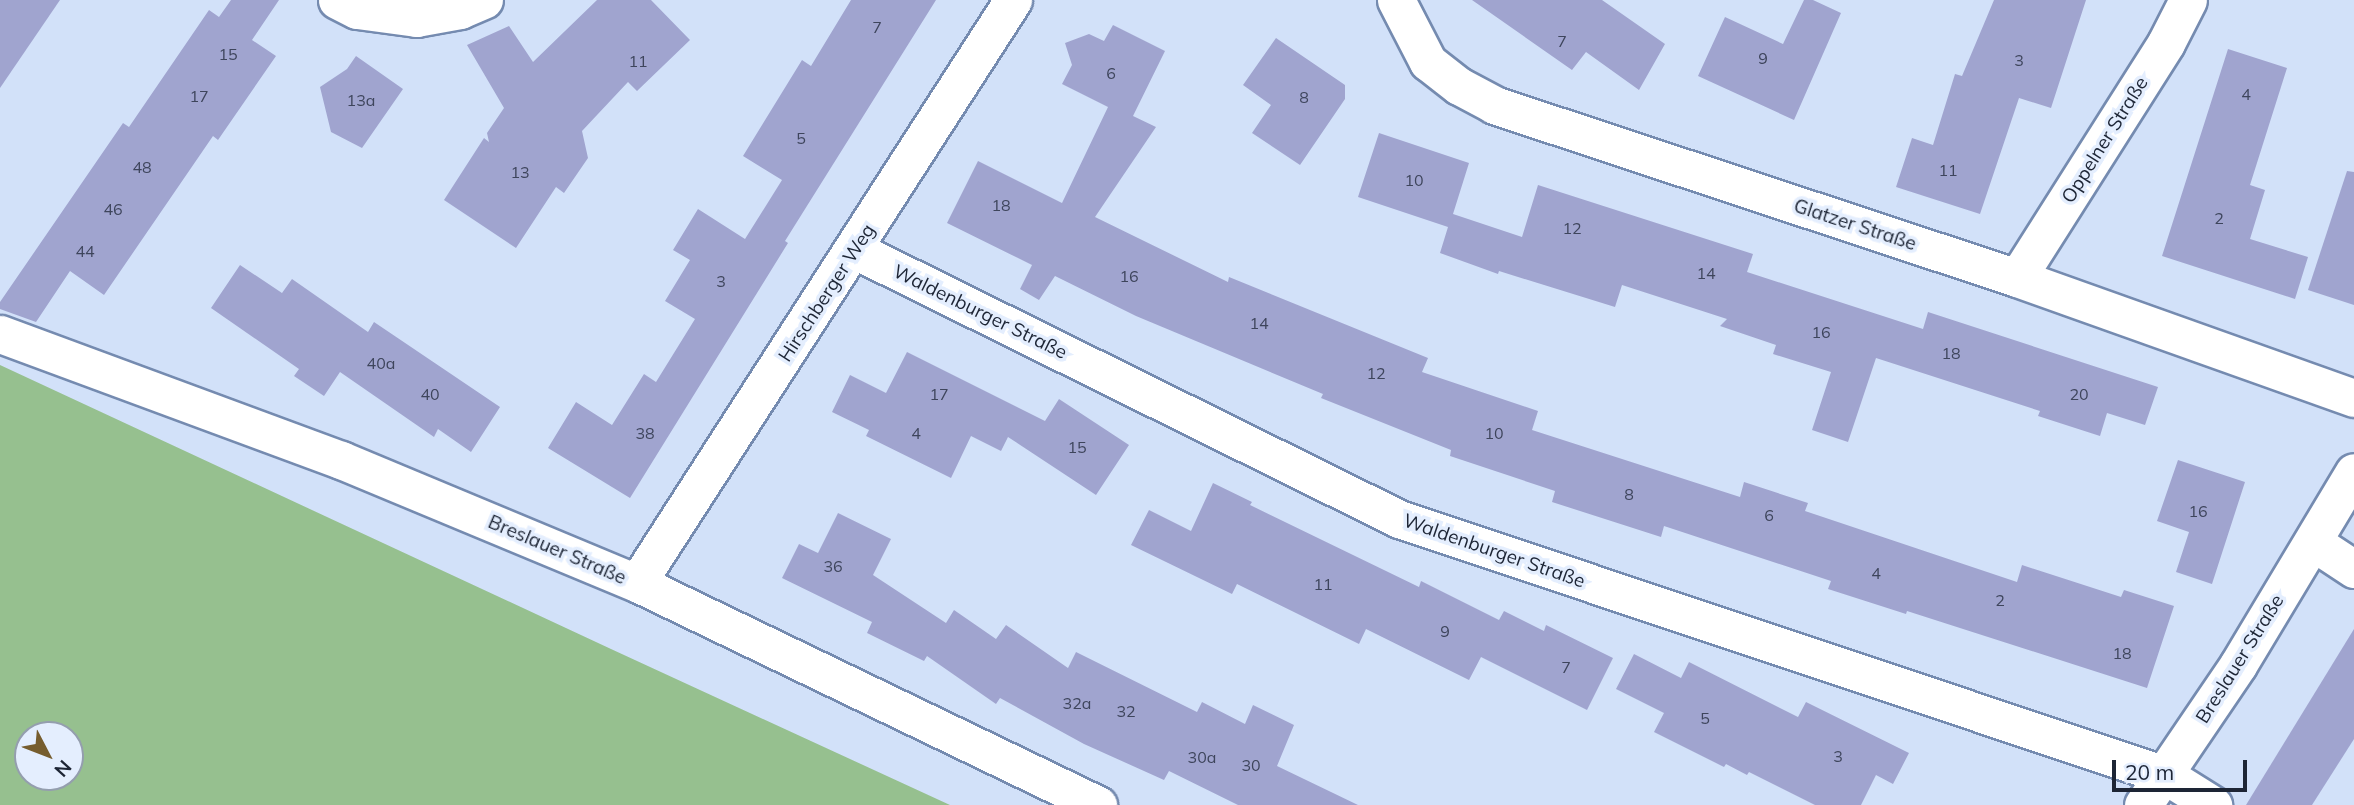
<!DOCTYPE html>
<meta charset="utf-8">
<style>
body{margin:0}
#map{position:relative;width:2354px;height:805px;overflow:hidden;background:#d2e1f9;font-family:Mulish,sans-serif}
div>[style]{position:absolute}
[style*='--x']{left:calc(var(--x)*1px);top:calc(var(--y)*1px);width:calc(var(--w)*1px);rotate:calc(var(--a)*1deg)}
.green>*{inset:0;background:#96c08f}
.building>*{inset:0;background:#a0a4cf}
.roads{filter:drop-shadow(2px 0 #758bb0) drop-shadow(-2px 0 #758bb0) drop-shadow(0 2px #758bb0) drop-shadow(0 -2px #758bb0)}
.minor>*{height:37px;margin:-18.5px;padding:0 18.5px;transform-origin:18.5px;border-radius:18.5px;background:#fff}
span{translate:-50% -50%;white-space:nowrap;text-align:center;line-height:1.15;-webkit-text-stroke:7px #e4eefe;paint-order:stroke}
.number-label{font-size:16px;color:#3e455c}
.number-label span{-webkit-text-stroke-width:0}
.street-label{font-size:19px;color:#1d2535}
.north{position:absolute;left:14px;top:721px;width:70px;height:70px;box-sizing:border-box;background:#e4eefe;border:2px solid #949eae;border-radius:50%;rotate:132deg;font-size:19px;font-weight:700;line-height:28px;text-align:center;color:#1d2535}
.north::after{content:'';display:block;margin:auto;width:24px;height:32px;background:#765d2e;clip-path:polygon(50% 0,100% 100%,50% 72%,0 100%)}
.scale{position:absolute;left:2112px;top:760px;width:135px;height:32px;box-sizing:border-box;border:4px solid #1d2535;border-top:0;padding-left:9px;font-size:21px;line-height:24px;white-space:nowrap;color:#1d2535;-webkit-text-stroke:5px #e4eefe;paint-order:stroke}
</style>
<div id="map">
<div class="green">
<i style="clip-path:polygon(evenodd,0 365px,611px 649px,950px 805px,0 805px,0 365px,28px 735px,70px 735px,70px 777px,28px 777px,28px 735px)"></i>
</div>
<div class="building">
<i style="clip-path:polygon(0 0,60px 0,0 88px)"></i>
<i style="clip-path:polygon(231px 0,279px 0,252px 40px,276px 56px,218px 140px,213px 136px,104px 295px,70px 271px,36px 322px,0 309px,0 302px,123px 123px,129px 127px,209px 10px,219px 17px)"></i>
<i style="clip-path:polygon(597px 0,651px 0,690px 40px,637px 91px,628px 82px,582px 131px,588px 158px,564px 193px,556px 187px,516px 248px,444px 200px,484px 138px,489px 142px,487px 133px,504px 108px,467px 45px,509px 26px,533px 62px)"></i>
<i style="clip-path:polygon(851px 0,936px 0,785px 241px,788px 243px,630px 498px,548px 448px,576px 402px,612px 425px,644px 374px,656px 382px,695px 319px,665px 301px,690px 260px,673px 250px,698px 209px,745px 239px,782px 180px,743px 156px,802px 60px,811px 66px)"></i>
<i style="clip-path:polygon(1472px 0,1602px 0,1665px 44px,1639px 90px,1586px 52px,1572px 70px)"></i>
<i style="clip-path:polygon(1804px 0,1813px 0,1841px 13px,1794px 120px,1698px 76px,1725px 17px,1783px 44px)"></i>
<i style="clip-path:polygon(1994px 0,2086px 0,2051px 108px,2019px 98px,1980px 214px,1896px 187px,1912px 138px,1933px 145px,1955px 74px,1962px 76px)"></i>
<i style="clip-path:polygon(1113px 25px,1165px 51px,1133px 116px,1156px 127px,1095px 217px,1228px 282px,1229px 277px,1428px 358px,1422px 372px,1538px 411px,1532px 430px,1740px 497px,1744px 482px,1808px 503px,1805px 511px,2017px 582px,2022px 565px,2121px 597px,2124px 590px,2174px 606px,2147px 688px,1907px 611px,1906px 614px,1828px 589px,1831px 581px,1664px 526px,1661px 537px,1552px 502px,1555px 491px,1450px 456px,1451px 450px,1321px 398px,1323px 394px,1136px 316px,1055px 276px,1039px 300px,1020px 289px,1032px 265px,947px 223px,978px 161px,1062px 203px,1108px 107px,1062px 84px,1072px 65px,1065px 43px,1089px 34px,1104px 41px)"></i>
<i style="clip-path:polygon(1276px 38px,1345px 85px,1345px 99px,1300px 165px,1252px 133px,1271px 105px,1243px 85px)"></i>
<i style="clip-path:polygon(2228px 49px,2287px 68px,2250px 185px,2265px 190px,2250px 239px,2308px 257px,2295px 299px,2162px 256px)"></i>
<i style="clip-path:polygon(356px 56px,403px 89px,362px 148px,331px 132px,320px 87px,347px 69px)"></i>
<i style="clip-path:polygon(1379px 133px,1469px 163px,1453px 214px,1522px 237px,1538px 185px,1753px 254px,1747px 272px,1923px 329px,1928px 312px,2158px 387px,2145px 425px,2107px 413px,2100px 436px,2038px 416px,2040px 411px,1876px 358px,1848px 442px,1812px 430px,1831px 372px,1773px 354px,1776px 345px,1720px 326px,1727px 319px,1622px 285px,1615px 307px,1499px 271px,1498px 274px,1440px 253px,1448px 227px,1358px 197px)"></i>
<i style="clip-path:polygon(2347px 171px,2354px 172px,2354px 305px,2308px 290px)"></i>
<i style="clip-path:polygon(240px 265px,282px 293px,292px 279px,368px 332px,374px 322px,500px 407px,471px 452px,438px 429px,434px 437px,340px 372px,324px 396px,294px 376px,299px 369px,211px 308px)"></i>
<i style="clip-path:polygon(907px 352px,1045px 421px,1059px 399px,1129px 445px,1096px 495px,1008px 437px,1001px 451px,971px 436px,951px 478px,866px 436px,869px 430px,832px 412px,850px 375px,886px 393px)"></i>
<i style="clip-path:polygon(2178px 460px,2245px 482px,2212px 584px,2176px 572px,2189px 532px,2157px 521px)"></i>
<i style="clip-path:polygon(1213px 483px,1252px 502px,1250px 505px,1419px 587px,1421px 581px,1499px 620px,1504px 611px,1544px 631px,1546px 625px,1613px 658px,1587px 710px,1481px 657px,1469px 680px,1366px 629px,1359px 644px,1237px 584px,1232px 594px,1131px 545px,1149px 510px,1191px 531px)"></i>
<i style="clip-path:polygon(838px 513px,891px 539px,873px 575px,946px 623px,954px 610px,996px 639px,1006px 625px,1068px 668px,1076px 652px,1197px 712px,1202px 702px,1245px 724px,1253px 705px,1294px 725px,1277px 766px,1358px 805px,1238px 805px,1169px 771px,1164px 780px,1084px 744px,1000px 698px,996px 704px,927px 656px,924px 661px,867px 633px,872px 622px,782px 578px,799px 544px,818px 553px)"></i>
<i style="clip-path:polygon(2354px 629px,2354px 739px,2312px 805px,2246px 805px)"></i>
<i style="clip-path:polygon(1634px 654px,1681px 678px,1689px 662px,1798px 717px,1806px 702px,1909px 753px,1893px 784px,1876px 775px,1861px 805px,1815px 805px,1749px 772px,1747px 775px,1726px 764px,1724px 767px,1654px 732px,1664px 713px,1616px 689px)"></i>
</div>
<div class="roads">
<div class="minor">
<i style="--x:337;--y:0;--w:22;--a:27"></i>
<i style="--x:357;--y:10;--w:60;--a:7.7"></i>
<i style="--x:416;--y:18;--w:45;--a:-10.3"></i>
<i style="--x:460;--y:10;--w:26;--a:-23"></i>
<i style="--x:1396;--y:0;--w:70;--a:62.7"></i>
<i style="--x:1428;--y:62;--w:39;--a:38"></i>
<i style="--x:1459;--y:86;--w:40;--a:28"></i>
<i style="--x:1494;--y:105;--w:551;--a:18.3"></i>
<i style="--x:2017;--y:278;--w:358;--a:19.6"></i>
<i style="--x:855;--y:250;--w:607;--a:26.31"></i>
<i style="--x:1399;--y:519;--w:808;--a:18.48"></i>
<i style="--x:2165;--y:775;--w:57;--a:32"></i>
<i style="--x:2017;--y:278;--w:278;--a:-57.6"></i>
<i style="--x:2166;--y:43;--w:48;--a:-62.9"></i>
<i style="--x:0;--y:334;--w:364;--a:20.3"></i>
<i style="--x:341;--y:460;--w:321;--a:22.6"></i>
<i style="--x:637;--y:583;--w:512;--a:25.71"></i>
<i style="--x:2313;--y:542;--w:49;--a:33.4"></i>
<i style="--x:637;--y:583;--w:694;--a:-57.18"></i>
<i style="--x:2143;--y:805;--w:169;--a:-55.8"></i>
<i style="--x:2238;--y:665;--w:225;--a:-59"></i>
</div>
</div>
<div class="number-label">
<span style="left:877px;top:27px">7</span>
<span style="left:1562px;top:41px">7</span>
<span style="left:228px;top:54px">15</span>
<span style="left:1763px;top:58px">9</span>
<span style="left:2019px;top:60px">3</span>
<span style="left:638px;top:61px">11</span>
<span style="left:1111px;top:73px">6</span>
<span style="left:2246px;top:94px">4</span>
<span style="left:199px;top:96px">17</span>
<span style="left:1304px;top:97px">8</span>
<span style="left:361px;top:100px">13a</span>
<span style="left:801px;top:138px">5</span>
<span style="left:142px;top:167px">48</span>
<span style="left:1948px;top:170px">11</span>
<span style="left:520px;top:172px">13</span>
<span style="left:1414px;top:180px">10</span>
<span style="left:1001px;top:205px">18</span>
<span style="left:113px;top:209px">46</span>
<span style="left:2219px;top:218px">2</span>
<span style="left:1572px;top:228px">12</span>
<span style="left:85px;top:251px">44</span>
<span style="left:1706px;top:273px">14</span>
<span style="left:1129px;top:276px">16</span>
<span style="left:721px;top:281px">3</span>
<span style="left:1259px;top:323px">14</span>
<span style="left:1821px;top:332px">16</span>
<span style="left:1951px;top:353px">18</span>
<span style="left:381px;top:363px">40a</span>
<span style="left:1376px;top:373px">12</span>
<span style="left:430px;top:394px">40</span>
<span style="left:939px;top:394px">17</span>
<span style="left:2079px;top:394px">20</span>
<span style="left:645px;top:433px">38</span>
<span style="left:916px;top:433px">4</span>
<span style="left:1494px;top:433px">10</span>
<span style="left:1077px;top:447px">15</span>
<span style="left:1629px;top:494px">8</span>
<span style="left:2198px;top:511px">16</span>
<span style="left:1769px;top:515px">6</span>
<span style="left:833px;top:566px">36</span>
<span style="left:1876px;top:573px">4</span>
<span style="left:1323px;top:584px">11</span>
<span style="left:2000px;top:600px">2</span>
<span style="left:1445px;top:631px">9</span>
<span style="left:2122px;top:653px">18</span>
<span style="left:1566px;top:667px">7</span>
<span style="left:1077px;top:703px">32a</span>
<span style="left:1126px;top:711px">32</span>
<span style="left:1705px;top:718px">5</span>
<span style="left:1838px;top:756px">3</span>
<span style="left:1202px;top:757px">30a</span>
<span style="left:1251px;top:765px">30</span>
</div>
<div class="street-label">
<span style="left:2105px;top:140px;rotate:-58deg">Oppelner Straße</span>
<span style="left:1855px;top:225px;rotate:18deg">Glatzer Straße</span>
<span style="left:827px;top:293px;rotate:-57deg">Hirschberger Weg</span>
<span style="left:980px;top:312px;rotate:26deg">Waldenburger Straße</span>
<span style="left:557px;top:550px;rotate:23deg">Breslauer Straße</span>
<span style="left:1494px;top:551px;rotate:19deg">Waldenburger Straße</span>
<span style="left:2240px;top:659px;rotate:-58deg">Breslauer Straße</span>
</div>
<div class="north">N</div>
<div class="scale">20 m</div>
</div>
